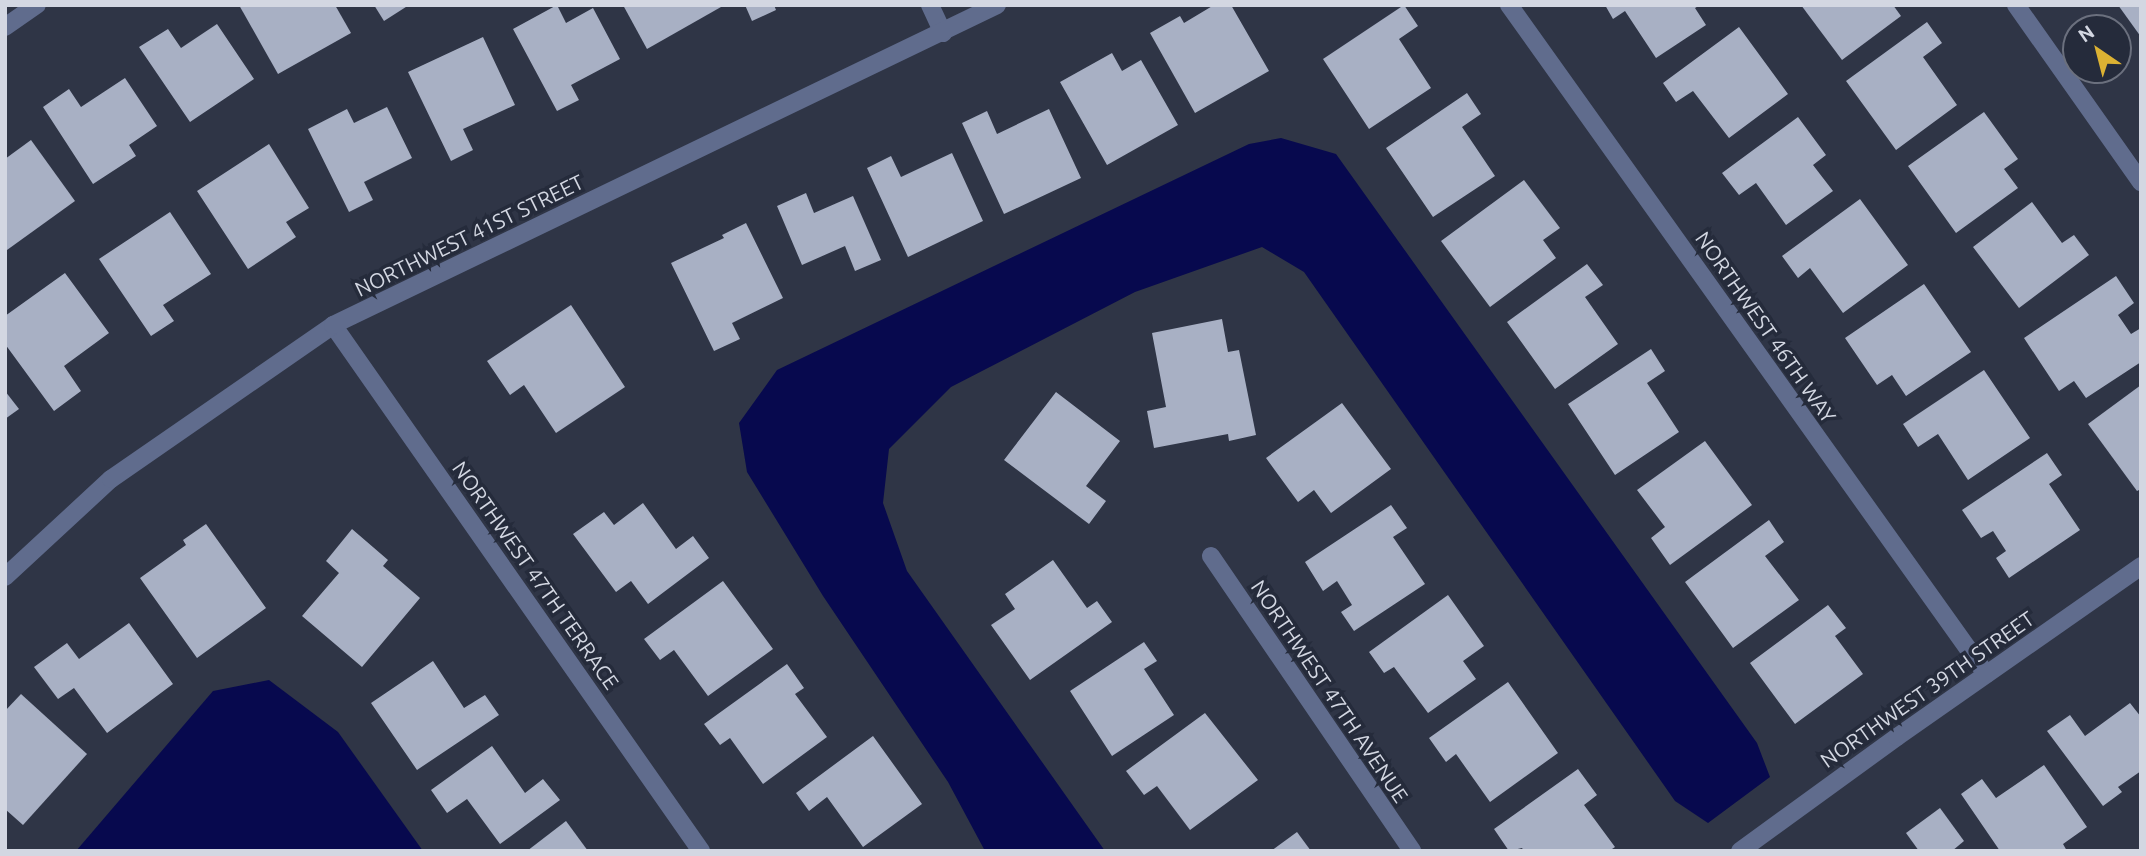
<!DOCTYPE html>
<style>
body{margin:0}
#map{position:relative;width:2146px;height:856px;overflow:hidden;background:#2f3546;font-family:Ubuntu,sans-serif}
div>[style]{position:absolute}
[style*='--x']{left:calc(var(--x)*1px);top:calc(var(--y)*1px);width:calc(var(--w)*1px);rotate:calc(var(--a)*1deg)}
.water>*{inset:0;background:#07094e}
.building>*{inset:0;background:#a8b0c4}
.minor>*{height:18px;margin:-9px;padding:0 9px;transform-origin:9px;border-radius:9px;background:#606c8d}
span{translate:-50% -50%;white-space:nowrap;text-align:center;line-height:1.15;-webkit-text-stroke:7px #252b3b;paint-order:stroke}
.street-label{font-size:21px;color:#d3d7e2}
.frame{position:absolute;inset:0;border:7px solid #d3d7e2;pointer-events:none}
.north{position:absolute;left:2062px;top:14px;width:70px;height:70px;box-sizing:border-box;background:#252b3b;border:2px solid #6b707e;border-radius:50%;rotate:325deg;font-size:19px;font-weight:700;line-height:28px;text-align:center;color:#d3d7e2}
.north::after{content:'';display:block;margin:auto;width:24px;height:32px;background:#dcb233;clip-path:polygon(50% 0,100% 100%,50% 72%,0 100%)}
</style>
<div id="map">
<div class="water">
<i style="clip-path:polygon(1281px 138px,1336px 154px,1757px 743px,1770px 777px,1708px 823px,1675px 801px,1304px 272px,1262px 247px,1135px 292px,951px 387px,889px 449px,883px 503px,907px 571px,1105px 851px,985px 851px,948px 782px,823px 596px,747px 472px,739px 423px,777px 370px,1249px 144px)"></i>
<i style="clip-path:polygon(269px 680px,338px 732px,423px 851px,76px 851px,213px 691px)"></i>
</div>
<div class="building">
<i style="clip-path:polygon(239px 5px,335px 5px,351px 33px,278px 74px)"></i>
<i style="clip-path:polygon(374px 5px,409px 5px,384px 21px)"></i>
<i style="clip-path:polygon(557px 5px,566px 23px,593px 8px,620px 59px,571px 85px,579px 100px,557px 111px,513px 29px)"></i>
<i style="clip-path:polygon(623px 5px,720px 5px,721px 7px,647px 49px)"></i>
<i style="clip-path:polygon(745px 5px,774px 5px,776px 10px,752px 21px)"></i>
<i style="clip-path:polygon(1214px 5px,1231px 5px,1269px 71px,1195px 113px,1150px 33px,1180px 16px,1184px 23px)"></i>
<i style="clip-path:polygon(1404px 5px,1418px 26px,1399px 39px,1431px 88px,1369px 129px,1323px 59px)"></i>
<i style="clip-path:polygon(1605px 5px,1700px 5px,1695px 8px,1706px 25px,1656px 58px,1625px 11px,1613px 19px)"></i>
<i style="clip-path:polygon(1801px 5px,1893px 5px,1901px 16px,1842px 60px)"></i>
<i style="clip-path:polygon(2118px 5px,2141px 5px,2141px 37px)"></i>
<i style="clip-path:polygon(1927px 22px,1942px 43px,1923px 57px,1957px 105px,1896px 150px,1846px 81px)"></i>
<i style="clip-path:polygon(217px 24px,254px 79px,190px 122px,139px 47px,168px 29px,181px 48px)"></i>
<i style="clip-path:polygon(1739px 27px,1788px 94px,1729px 138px,1693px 91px,1676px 102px,1663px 83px)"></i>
<i style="clip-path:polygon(483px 37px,515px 105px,463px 129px,473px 150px,451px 161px,408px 72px)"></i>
<i style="clip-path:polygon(1112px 53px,1122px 71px,1141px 60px,1178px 125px,1107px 165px,1060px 82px)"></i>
<i style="clip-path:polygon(125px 78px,157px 126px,129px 145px,136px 156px,93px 184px,43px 107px,69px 89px,81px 107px)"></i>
<i style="clip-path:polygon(1467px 93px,1481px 114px,1462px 127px,1495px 176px,1433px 217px,1386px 148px)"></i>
<i style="clip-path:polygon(387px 107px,412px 158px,364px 182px,373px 200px,349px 212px,308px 129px,347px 109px,354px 123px)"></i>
<i style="clip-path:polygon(1049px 109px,1081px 178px,1004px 214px,962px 123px,987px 111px,997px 134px)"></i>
<i style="clip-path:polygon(1984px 112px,2018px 159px,2004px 169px,2018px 188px,1956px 233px,1908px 166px)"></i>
<i style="clip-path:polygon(1798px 117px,1826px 155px,1813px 165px,1833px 191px,1786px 225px,1756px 183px,1739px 195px,1722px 173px)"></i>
<i style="clip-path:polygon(31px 140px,75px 201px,7px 250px,5px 159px)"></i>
<i style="clip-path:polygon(269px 144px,309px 208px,286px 222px,296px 237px,248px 269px,197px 191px)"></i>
<i style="clip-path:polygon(952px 153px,983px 221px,908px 257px,867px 168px,891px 156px,901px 177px)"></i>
<i style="clip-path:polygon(1524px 180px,1560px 228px,1543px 240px,1556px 258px,1490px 307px,1441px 241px)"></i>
<i style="clip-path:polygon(806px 193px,814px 213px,853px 196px,881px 260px,855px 271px,845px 246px,802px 265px,777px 206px)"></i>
<i style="clip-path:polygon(1860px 199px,1908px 265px,1843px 313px,1810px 268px,1798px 278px,1782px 256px)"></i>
<i style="clip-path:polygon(2032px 202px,2062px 243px,2074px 235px,2089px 255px,2019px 308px,1973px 247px)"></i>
<i style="clip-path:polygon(170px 212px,211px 274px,163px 305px,174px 321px,151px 336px,99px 259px)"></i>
<i style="clip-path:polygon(746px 223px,783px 298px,732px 323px,740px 339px,714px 351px,671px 263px,724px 238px,722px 235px)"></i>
<i style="clip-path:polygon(1587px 264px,1603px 285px,1585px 297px,1618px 344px,1555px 389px,1507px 322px)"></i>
<i style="clip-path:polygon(65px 273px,109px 333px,64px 366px,81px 391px,54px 411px,5px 344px,5px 316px)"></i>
<i style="clip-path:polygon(2116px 276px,2134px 303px,2118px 315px,2131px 334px,2141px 328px,2141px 362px,2086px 398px,2074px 381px,2059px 391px,2024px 338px)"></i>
<i style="clip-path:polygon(1924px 284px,1971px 352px,1906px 396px,1892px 375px,1877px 385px,1845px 338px)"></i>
<i style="clip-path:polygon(571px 305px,625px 387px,556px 433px,524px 385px,510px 395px,487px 361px)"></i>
<i style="clip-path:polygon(1222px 319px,1228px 352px,1239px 350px,1256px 435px,1229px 441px,1228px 434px,1154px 448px,1147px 411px,1166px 407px,1152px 333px)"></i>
<i style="clip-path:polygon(1651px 349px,1665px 371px,1647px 383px,1679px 432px,1615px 475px,1568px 404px)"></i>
<i style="clip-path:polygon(1984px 370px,2030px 438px,1968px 480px,1938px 434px,1918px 447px,1903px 424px)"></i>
<i style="clip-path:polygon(2141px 385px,2141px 489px,2137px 491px,2088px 424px)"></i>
<i style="clip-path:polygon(5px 391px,19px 409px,5px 419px)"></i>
<i style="clip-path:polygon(1056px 392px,1120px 441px,1086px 486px,1106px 501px,1089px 524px,1004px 460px)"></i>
<i style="clip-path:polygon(1342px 403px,1391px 469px,1331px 513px,1314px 490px,1298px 502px,1266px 458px)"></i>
<i style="clip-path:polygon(1705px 441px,1752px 505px,1670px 565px,1651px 538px,1665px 527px,1637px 490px)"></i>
<i style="clip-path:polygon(2047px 453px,2062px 475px,2049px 484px,2080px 530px,2009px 578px,1996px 558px,2006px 551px,1993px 531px,1981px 538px,1962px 510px)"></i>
<i style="clip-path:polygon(643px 503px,676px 549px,693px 536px,709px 558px,648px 604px,631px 581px,616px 592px,573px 534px,604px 512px,614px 525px)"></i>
<i style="clip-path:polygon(1391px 505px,1407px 528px,1393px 537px,1425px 584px,1354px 631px,1341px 612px,1352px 605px,1337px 581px,1323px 591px,1305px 562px)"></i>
<i style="clip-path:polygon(1769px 520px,1784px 542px,1765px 556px,1799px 600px,1733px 648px,1685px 582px)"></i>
<i style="clip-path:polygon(206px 524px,266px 608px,197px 658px,140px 578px,186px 545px,183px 540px)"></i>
<i style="clip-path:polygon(352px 529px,388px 560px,383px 566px,420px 598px,362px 667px,302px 616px,339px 573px,326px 561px)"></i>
<i style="clip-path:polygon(1053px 560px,1087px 608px,1097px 601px,1112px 622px,1030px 680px,991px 625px,1015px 609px,1005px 594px)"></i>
<i style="clip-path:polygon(723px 581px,773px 649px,708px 696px,674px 650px,660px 660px,644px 639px)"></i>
<i style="clip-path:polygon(1448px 595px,1484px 646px,1463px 661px,1476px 679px,1428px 713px,1394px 667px,1384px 673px,1369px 652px)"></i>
<i style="clip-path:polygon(1828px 605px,1846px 628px,1835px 636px,1863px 674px,1795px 724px,1750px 663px)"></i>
<i style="clip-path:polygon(129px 623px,173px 684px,107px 733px,74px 688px,58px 699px,34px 667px,67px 643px,79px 659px)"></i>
<i style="clip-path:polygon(1144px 642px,1157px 661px,1144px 669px,1174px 715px,1112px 756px,1070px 691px)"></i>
<i style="clip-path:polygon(433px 661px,464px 708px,485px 695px,499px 715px,417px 770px,371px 703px)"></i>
<i style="clip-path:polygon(787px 664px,804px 688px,795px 694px,827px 737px,763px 784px,730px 738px,720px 745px,704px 724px)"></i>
<i style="clip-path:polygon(1508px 682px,1558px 753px,1490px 802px,1456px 754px,1446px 762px,1429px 738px)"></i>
<i style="clip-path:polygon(21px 694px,87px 754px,23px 825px,5px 809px,5px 711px)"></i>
<i style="clip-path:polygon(2130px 703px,2141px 717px,2141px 771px,2118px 787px,2122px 792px,2103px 806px,2047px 731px,2070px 715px,2085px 736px)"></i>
<i style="clip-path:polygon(1205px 713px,1258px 780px,1190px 830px,1157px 786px,1144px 795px,1126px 771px)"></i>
<i style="clip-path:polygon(873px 736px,922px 804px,863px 847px,827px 797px,809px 811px,796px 793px)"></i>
<i style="clip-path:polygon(492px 746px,525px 793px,543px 779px,560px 800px,500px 844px,467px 799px,447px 813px,431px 790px)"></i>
<i style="clip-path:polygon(2044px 765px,2087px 827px,2063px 844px,2067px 851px,2000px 851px,1961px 794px,1982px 779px,1996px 798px)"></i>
<i style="clip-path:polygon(1578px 769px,1597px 795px,1584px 805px,1615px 847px,1609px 851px,1524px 851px,1522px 848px,1509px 851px,1494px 829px)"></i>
<i style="clip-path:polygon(1940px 808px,1964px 841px,1952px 851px,1919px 851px,1906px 833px)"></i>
<i style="clip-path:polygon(566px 821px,588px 851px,527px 851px)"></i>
<i style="clip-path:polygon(1297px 832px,1311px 851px,1271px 851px)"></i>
</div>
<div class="minor">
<i style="--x:930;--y:5;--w:31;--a:65"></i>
<i style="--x:1509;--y:5;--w:822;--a:54.51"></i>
<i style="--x:2016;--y:5;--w:217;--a:54.8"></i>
<i style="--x:5;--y:27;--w:39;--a:-35"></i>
<i style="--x:333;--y:325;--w:642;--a:55.02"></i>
<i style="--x:1211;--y:556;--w:357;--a:55.7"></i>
<i style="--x:5;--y:577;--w:144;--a:-42.8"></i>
<i style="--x:111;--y:479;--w:270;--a:-34.7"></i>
<i style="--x:333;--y:325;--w:737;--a:-25.73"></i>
<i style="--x:1740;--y:851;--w:194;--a:-36"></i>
<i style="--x:1897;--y:737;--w:298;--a:-35"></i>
</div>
<div class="street-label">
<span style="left:469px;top:235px;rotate:-26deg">NORTHWEST 41ST STREET</span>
<span style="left:1766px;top:327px;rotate:55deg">NORTHWEST 46TH WAY</span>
<span style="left:536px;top:575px;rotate:55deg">NORTHWEST 47TH TERRACE</span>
<span style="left:1927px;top:689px;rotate:-35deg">NORTHWEST 39TH STREET</span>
<span style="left:1330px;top:691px;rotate:56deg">NORTHWEST 47TH AVENUE</span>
</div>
<div class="frame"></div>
<div class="north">N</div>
</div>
